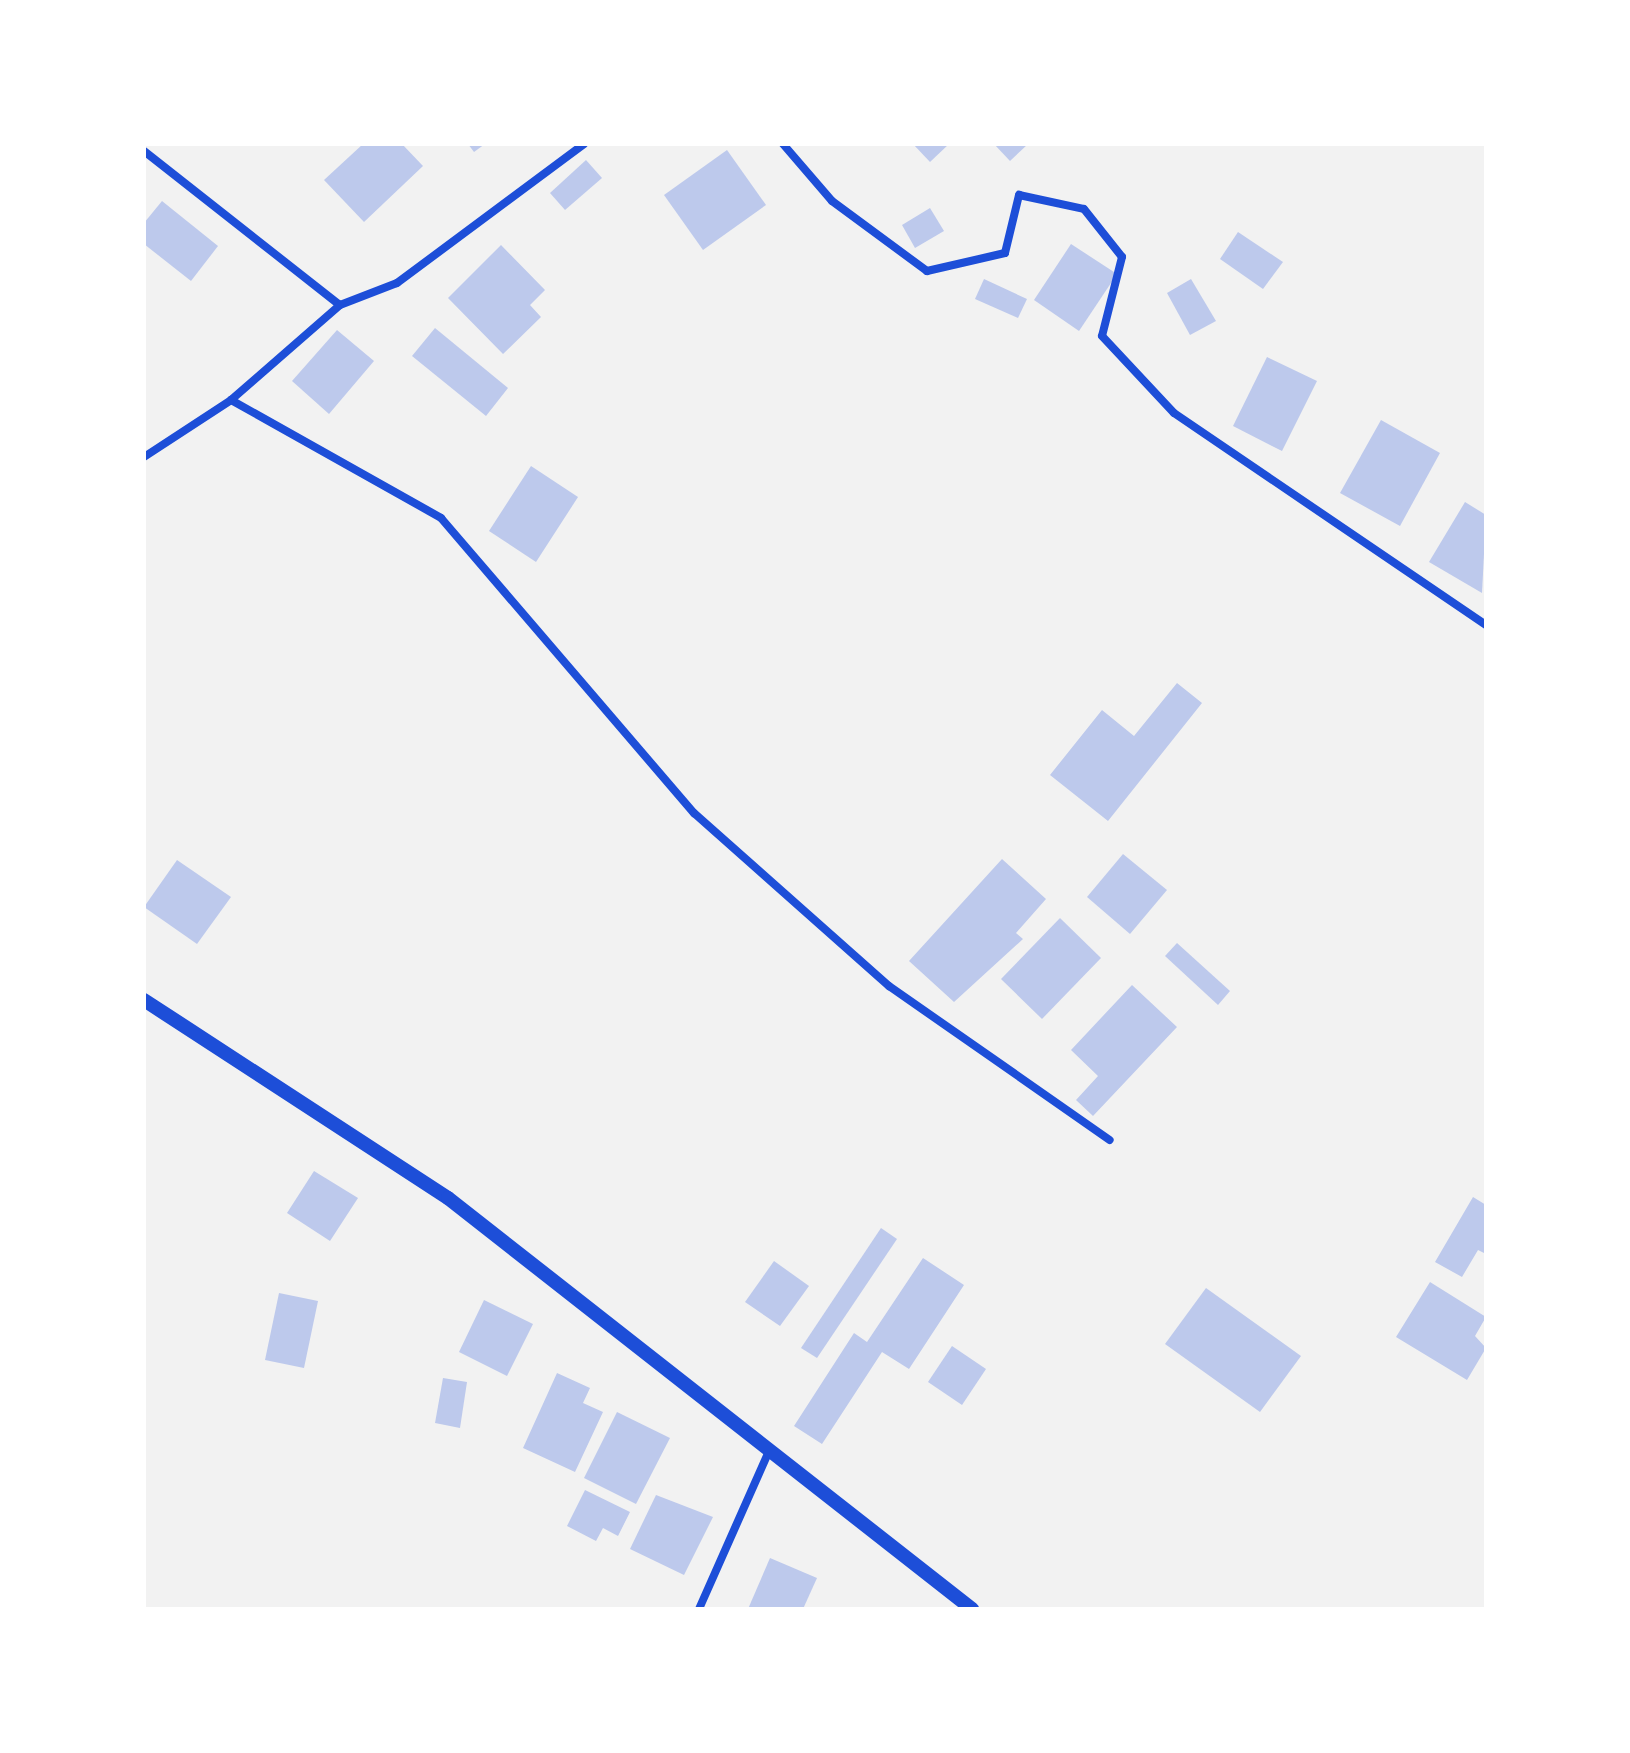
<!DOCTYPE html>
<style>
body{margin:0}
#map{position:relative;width:1630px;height:1753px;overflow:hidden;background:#f2f2f2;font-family:"Titillium Web",sans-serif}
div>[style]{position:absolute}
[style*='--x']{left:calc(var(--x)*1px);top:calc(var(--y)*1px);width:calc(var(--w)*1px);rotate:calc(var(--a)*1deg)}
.building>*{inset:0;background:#bdc9ec}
.minor>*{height:8px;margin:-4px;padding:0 4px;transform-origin:4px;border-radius:4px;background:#1d4ed8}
.tertiary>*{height:14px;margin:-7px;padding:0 7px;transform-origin:7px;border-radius:7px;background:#1d4ed8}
span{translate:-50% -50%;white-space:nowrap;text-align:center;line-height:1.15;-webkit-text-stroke:6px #fff;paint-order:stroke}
.frame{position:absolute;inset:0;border:146px solid #fff;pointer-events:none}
</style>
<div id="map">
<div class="building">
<i style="clip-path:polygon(363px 144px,402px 144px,423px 166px,364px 222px,324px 180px)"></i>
<i style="clip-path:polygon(468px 144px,485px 144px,474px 152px)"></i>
<i style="clip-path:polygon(913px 144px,949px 144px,930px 162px)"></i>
<i style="clip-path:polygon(994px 144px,1028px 144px,1010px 161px)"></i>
<i style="clip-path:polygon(727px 150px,766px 205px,703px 250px,664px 195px)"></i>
<i style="clip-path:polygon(586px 160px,602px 178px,565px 210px,550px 193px)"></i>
<i style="clip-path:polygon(162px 201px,218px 246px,191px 281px,144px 244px,144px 223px)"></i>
<i style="clip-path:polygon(930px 208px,944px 231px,915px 248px,902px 225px)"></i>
<i style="clip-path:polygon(1238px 232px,1283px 262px,1263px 289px,1220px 259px)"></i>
<i style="clip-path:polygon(1071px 244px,1117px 274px,1079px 331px,1034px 300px)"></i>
<i style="clip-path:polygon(501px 245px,545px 290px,530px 305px,541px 317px,503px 354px,448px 298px)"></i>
<i style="clip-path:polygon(984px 279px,1027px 299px,1018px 318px,975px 299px)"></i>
<i style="clip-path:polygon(1191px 279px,1216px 321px,1190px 335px,1167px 293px)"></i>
<i style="clip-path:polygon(435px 328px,508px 388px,486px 416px,412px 356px)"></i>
<i style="clip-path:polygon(337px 330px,374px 361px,329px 414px,292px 381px)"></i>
<i style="clip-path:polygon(1267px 357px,1317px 381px,1282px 451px,1233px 426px)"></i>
<i style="clip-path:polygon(1381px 420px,1440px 453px,1400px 526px,1340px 493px)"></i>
<i style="clip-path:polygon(531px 466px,578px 497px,536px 562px,489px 531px)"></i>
<i style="clip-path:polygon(1465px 502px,1486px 515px,1482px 593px,1429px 562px)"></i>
<i style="clip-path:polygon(1177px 683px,1202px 703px,1108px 821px,1050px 775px,1102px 710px,1134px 736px)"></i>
<i style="clip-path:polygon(1123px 854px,1167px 890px,1130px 934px,1087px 897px)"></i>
<i style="clip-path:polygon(1002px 859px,1046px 899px,1016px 933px,1023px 939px,954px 1002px,909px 961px)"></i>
<i style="clip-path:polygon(177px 860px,231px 897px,197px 944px,144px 907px)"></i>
<i style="clip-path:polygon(1060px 918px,1101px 958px,1042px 1019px,1001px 979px)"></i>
<i style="clip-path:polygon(1177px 943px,1230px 991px,1218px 1005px,1165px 956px)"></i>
<i style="clip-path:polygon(1132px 985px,1177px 1027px,1093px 1116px,1076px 1100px,1098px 1076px,1071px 1050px)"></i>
<i style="clip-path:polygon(314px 1171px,358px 1198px,330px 1241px,287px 1213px)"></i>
<i style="clip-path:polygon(1473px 1197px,1486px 1205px,1486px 1254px,1478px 1250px,1462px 1277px,1435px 1262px)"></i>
<i style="clip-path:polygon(881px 1228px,897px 1239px,817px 1358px,801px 1348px)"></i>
<i style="clip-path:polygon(923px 1258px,964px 1285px,909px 1369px,882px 1352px,822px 1444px,794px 1426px,854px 1333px,867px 1342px)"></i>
<i style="clip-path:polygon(774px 1261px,809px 1286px,780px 1326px,745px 1302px)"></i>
<i style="clip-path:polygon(1430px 1282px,1486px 1317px,1475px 1336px,1486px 1348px,1467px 1380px,1396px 1337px)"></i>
<i style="clip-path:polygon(1206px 1288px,1301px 1356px,1260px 1412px,1165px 1344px)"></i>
<i style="clip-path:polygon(279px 1293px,318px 1301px,304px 1368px,265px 1360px)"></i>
<i style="clip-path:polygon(484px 1300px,533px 1324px,507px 1376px,459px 1352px)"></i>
<i style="clip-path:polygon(952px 1346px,986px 1369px,962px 1405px,928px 1382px)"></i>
<i style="clip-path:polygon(557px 1373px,590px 1388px,583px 1403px,603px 1412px,575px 1472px,523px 1448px)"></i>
<i style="clip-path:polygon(443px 1378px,467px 1382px,460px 1428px,435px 1423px)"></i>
<i style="clip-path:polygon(617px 1412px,670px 1438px,636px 1504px,584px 1478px)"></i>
<i style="clip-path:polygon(585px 1490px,630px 1512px,618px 1536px,603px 1528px,596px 1541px,567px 1526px)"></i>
<i style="clip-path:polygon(656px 1495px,713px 1517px,684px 1575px,630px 1549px)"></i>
<i style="clip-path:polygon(770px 1558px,817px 1578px,803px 1609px,748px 1609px)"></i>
</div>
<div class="minor">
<i style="--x:783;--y:144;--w:75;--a:49.3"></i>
<i style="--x:832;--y:201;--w:118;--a:36.4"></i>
<i style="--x:927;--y:271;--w:80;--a:-13"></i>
<i style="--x:1005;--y:253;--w:60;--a:-76.4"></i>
<i style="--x:1019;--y:195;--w:66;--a:12.2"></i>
<i style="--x:1084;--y:209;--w:61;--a:51.6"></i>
<i style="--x:1122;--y:257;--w:81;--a:104.2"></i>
<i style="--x:1102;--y:336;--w:105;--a:46.9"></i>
<i style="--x:1174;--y:413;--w:377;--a:34.2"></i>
<i style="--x:144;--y:151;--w:249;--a:38.2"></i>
<i style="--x:231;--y:400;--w:241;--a:29.3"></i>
<i style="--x:441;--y:518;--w:389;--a:49.4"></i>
<i style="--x:694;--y:813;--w:261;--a:41.6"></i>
<i style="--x:889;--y:986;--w:269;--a:34.9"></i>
<i style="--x:144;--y:457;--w:104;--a:-33.2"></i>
<i style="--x:231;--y:400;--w:145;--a:-41.1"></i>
<i style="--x:340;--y:305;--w:61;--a:-21.1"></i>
<i style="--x:397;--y:283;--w:233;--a:-36.6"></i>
<i style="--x:699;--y:1609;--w:171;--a:-66.1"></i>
</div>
<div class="tertiary">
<i style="--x:144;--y:1000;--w:363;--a:33.1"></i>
<i style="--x:448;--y:1198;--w:666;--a:38.11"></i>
</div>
<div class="frame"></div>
</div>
